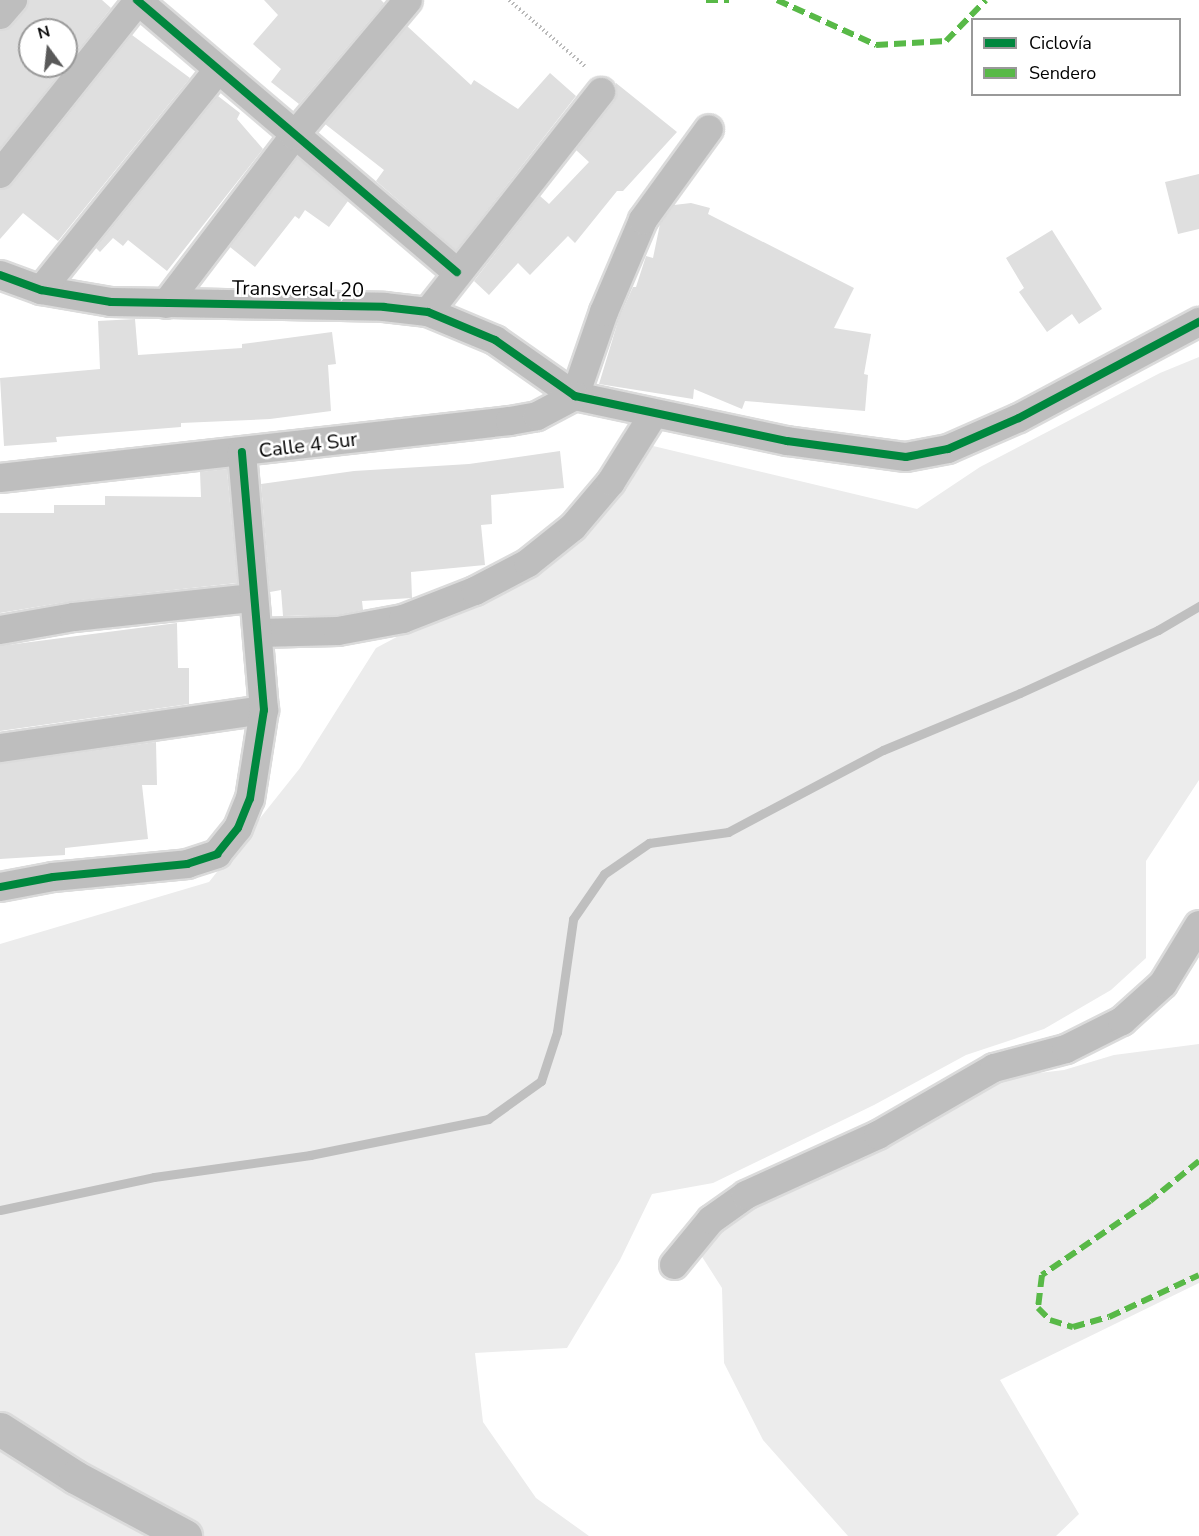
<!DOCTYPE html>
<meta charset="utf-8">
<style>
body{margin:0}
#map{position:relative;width:1199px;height:1536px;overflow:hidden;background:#fff;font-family:"Nunito Sans",sans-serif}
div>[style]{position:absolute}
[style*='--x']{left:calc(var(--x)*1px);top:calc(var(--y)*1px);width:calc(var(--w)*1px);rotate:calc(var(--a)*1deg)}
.green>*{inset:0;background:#ececec}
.stream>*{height:9px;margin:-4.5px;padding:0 4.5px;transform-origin:4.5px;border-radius:4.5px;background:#bfbfbf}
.building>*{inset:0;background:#dfdfdf}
.path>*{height:4px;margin-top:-2px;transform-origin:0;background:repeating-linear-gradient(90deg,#b9b9b9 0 1.5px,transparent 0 4.5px)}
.roads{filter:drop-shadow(2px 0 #dbdbdb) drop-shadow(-2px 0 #dbdbdb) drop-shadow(0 2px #dbdbdb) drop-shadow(0 -2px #dbdbdb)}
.minor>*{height:28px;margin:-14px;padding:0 14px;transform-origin:14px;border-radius:14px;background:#bebebe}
.major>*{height:33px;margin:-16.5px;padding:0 16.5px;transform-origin:16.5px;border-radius:16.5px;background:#bebebe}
.quiet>*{height:6px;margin-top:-3px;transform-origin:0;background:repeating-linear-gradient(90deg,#58b947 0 12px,transparent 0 18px)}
.cycleway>*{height:8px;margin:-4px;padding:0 4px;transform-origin:4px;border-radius:4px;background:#00873e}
span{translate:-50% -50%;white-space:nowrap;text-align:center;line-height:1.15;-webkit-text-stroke:5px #fff;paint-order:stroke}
.street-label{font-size:20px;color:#000}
.legend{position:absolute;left:971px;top:18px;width:210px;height:78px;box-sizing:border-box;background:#fff;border:2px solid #999;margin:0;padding:8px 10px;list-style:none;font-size:18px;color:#000}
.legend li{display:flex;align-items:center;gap:12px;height:30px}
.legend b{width:30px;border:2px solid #999}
.north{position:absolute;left:18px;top:18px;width:60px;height:60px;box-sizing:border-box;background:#fff;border:2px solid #999;border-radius:50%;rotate:345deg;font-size:16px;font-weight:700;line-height:24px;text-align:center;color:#000}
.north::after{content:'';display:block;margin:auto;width:21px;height:27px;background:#595959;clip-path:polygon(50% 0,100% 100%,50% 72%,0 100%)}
</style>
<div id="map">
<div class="green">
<i style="clip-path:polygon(1199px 357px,1199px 780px,1146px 861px,1146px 958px,1111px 990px,1044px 1029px,966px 1055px,874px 1105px,713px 1183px,652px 1194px,620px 1260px,567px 1348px,475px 1353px,483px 1422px,536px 1498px,589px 1536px,0 1536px,0 944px,209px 882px,300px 768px,376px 648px,564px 548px,649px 445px,917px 509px,980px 467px,1160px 373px)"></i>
<i style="clip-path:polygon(1199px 1044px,1199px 1283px,1000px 1380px,1079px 1514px,1056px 1536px,848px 1536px,763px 1440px,724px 1363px,722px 1288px,699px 1252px,738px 1213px,1005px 1077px,1064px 1070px,1114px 1055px)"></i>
</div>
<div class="stream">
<i style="--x:0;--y:1210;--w:157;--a:-12.1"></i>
<i style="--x:154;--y:1177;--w:158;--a:-8"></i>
<i style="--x:310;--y:1155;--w:182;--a:-11.4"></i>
<i style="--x:488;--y:1119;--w:65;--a:-35.6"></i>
<i style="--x:541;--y:1081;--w:52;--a:-71.9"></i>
<i style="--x:557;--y:1032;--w:114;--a:-81.9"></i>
<i style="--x:573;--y:919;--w:55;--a:-55.4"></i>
<i style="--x:604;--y:874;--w:55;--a:-34.6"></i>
<i style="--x:649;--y:843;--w:80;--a:-7.9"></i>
<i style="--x:728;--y:832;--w:175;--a:-27.9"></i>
<i style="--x:883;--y:750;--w:148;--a:-22.6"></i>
<i style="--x:1020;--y:693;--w:152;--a:-24.5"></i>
<i style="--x:1158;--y:630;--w:48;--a:-30.3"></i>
</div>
<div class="building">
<i style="clip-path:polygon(29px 0,102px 0,111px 8px,66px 65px,66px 30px,30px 30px,30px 66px,65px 66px,0 148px,0 31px,12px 26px)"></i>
<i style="clip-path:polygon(264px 0,381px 0,384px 3px,299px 104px,271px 82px,281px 69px,253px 44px,278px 15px)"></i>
<i style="clip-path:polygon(407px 26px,471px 85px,474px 80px,518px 109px,550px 73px,576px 96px,456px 250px,376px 181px,384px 170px,325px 124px)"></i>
<i style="clip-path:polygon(132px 35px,190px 78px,58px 241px,23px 213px,0 239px,0 190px,13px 184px)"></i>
<i style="clip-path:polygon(616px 83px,677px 132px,623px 191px,617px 191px,575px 243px,568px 236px,530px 275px,518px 263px,489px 295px,474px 281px,540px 196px,549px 204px,589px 162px,576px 150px,614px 102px)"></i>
<i style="clip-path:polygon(218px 96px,240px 113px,237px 119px,263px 149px,167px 271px,128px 240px,123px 246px,113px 238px,100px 252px,96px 248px)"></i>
<i style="clip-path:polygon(298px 158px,348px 201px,329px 227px,305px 210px,299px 219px,295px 216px,255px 267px,230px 247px)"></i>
<i style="clip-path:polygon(1199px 174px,1199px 229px,1178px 234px,1165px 182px)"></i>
<i style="clip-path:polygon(691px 203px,710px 208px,708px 214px,854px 288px,834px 328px,871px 334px,864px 374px,868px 375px,865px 411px,745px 401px,742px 409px,694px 389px,693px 399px,599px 384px,619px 318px,633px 287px,636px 287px,646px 256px,653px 258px,660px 224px,674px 205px)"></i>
<i style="clip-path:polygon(1052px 230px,1102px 309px,1079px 324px,1072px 314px,1047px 332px,1019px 292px,1024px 288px,1006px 258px)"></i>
<i style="clip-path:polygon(135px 319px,138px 355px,242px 348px,242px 344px,332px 332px,336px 364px,328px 365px,331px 411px,270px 419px,181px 423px,181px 427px,56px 437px,57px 442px,4px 446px,0 378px,100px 369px,98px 321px)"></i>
<i style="clip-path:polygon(560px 451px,564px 488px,491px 495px,492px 524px,481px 525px,485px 565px,411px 572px,412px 598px,362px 601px,363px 610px,336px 615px,283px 616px,281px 590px,270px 592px,261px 484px,354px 471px,469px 464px)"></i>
<i style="clip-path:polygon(227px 469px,237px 583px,72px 601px,0 613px,0 513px,54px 513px,54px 505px,105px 505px,105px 496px,201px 497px,200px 472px)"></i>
<i style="clip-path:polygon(177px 623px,178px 668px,189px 668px,189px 704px,0 731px,0 646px)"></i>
<i style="clip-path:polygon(156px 742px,157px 785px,142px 785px,148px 839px,65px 848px,65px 855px,0 859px,0 764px)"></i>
</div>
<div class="path">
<i style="--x:509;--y:0;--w:103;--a:41.1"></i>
</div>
<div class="roads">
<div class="minor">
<i style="--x:137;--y:0;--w:420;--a:40.4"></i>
<i style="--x:0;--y:15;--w:20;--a:-49"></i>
<i style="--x:0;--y:174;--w:221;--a:-51.4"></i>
<i style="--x:0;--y:275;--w:44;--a:20.1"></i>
<i style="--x:41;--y:290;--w:71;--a:9.7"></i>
<i style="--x:111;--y:302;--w:273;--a:1"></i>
<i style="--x:384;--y:307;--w:44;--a:6.5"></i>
<i style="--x:428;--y:312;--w:73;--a:22.7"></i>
<i style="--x:495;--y:340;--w:98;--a:35"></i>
<i style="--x:575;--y:396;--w:217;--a:12"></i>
<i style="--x:787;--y:441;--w:120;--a:7.7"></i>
<i style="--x:906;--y:457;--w:43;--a:-10.8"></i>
<i style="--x:948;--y:449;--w:77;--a:-23.6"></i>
<i style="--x:1019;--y:418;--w:204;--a:-28.1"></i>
<i style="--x:41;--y:290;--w:281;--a:-51.2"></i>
<i style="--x:166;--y:304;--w:211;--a:-52.7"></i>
<i style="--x:294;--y:136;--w:177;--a:-50"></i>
<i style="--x:428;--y:312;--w:280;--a:-51.8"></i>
<i style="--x:575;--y:396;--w:89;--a:-71"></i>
<i style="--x:604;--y:312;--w:100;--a:-67"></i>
<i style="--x:643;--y:220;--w:112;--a:-54"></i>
<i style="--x:0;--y:478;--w:513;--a:-6.38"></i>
<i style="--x:510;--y:421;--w:27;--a:-10"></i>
<i style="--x:537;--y:416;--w:43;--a:-27.8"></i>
<i style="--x:0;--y:630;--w:75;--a:-10"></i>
<i style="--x:74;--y:617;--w:180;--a:-6.1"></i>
<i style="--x:259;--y:633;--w:79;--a:-1.5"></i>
<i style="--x:338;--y:631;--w:66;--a:-10.5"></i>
<i style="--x:403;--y:619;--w:77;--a:-21.3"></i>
<i style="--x:475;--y:591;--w:60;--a:-27.8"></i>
<i style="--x:528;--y:563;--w:58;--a:-38.7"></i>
<i style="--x:573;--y:527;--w:59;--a:-49.8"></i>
<i style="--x:611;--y:482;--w:79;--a:-57.9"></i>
<i style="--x:0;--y:748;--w:267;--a:-8.2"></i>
<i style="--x:0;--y:887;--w:54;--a:-10.7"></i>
<i style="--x:53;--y:877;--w:135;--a:-5.5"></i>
<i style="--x:187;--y:864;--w:32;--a:-18"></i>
<i style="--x:217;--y:854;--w:33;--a:-51"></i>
<i style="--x:238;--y:828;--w:31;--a:-68"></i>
<i style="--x:250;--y:799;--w:90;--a:-81.1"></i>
<i style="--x:264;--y:710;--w:259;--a:-94.9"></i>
<i style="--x:674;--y:1265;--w:58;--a:-50.6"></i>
<i style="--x:711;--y:1220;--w:43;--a:-35.5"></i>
<i style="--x:746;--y:1195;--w:145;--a:-24.4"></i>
<i style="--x:878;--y:1135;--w:134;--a:-30"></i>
<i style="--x:994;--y:1068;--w:74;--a:-14.8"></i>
<i style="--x:1066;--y:1049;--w:63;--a:-26.6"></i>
<i style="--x:1122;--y:1021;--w:55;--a:-42.1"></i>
<i style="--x:1163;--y:984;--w:69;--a:-58.6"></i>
</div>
<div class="major">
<i style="--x:0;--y:1429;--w:89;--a:32.6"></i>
<i style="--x:75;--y:1477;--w:125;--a:28.2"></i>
</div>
</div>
<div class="quiet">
<i style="--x:706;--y:0;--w:23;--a:0"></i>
<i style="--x:777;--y:0;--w:109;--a:24.4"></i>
<i style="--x:876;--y:45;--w:70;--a:-3.3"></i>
<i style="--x:946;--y:41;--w:57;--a:-45.7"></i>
<i style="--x:1199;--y:1161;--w:63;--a:140.8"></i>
<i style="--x:1150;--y:1201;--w:131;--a:145.6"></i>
<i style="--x:1042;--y:1275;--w:33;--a:97"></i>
<i style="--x:1038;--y:1308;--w:17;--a:45"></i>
<i style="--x:1050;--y:1320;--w:24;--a:17"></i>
<i style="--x:1073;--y:1327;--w:37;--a:-16"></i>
<i style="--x:1109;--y:1317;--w:99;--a:-25"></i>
</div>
<div class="cycleway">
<i style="--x:137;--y:0;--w:420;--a:40.4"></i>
<i style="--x:0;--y:275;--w:44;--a:20.1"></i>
<i style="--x:41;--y:290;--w:71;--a:9.7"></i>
<i style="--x:111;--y:302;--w:273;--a:1"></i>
<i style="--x:384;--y:307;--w:44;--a:6.5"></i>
<i style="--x:428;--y:312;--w:73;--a:22.7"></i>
<i style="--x:495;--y:340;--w:98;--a:35"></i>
<i style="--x:575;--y:396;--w:217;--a:12"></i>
<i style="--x:787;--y:441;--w:120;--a:7.7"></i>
<i style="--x:906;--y:457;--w:43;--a:-10.8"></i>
<i style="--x:948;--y:449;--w:77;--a:-23.6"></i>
<i style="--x:1019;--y:418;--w:204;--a:-28.1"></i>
<i style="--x:0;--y:887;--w:54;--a:-10.7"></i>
<i style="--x:53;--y:877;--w:135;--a:-5.5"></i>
<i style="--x:187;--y:864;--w:32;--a:-18"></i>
<i style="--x:217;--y:854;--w:33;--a:-51"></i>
<i style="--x:238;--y:828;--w:31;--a:-68"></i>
<i style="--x:250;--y:799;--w:90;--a:-81.1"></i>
<i style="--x:264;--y:710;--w:259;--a:-94.9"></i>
</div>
<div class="street-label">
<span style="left:298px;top:289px;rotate:1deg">Transversal 20</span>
<span style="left:308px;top:445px;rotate:-7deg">Calle 4 Sur</span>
</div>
<ul class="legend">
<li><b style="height:8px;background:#00873e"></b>Ciclovía</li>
<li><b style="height:8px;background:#58b947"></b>Sendero</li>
</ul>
<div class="north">N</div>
</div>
